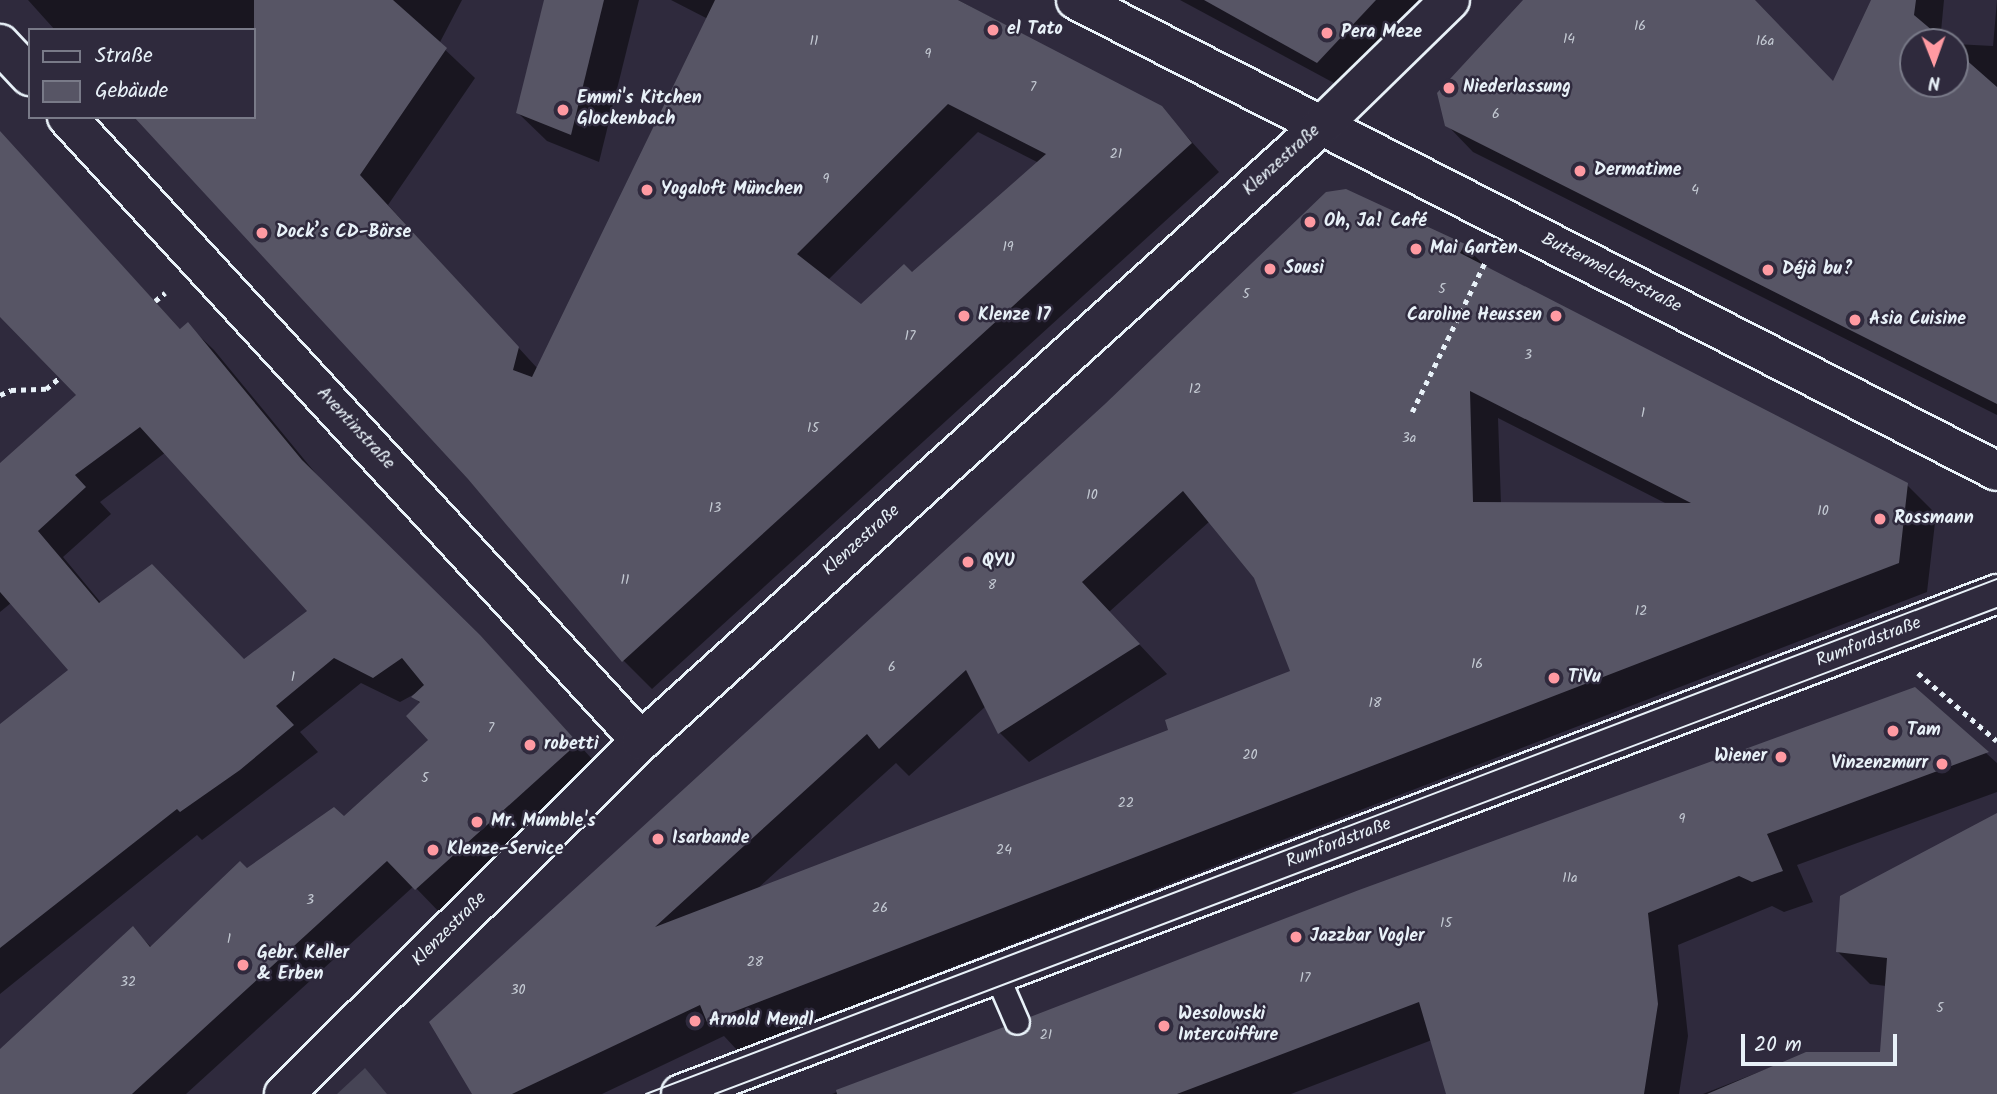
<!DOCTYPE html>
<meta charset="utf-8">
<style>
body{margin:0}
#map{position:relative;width:1997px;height:1094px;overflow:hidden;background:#2f2a3d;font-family:Kalam,sans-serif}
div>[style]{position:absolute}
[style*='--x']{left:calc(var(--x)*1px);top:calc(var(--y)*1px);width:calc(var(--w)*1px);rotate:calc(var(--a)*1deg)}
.green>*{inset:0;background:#464455}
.shadow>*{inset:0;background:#0007}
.building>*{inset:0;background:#575565}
.path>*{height:4.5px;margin-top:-2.25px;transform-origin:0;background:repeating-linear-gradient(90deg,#e8f1f8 0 5px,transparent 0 10px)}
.roads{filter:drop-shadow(2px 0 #e8f1f8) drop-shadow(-2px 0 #e8f1f8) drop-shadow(0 2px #e8f1f8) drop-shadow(0 -2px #e8f1f8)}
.lane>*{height:23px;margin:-11.5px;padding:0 11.5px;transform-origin:11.5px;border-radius:11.5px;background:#2f2a3d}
.street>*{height:38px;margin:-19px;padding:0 19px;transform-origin:19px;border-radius:19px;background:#2f2a3d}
.tram>*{height:2px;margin:-1px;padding:0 1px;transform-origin:1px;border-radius:1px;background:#e8f1f8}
.dots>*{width:19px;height:19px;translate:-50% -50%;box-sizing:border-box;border:4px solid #2f2a3d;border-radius:50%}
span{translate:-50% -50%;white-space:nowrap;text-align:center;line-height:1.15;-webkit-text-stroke:5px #2f2a3d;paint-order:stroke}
.number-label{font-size:14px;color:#c4cad3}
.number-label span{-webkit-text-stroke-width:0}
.poi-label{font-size:18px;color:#e8f1f8;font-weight:700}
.left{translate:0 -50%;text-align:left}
.right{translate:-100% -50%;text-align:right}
.street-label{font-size:18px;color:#e8f1f8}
.legend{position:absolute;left:28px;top:28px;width:228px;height:91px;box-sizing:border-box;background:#2f2a3d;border:2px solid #797a88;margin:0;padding:9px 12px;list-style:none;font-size:21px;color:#e8f1f8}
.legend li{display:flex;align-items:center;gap:14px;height:35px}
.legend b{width:35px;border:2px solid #797a88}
.north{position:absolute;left:1899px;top:28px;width:70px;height:70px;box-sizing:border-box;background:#2f2a3d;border:2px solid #797a88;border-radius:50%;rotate:179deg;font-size:19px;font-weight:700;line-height:28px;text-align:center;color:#e8f1f8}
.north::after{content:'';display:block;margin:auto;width:24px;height:32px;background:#ff9aa2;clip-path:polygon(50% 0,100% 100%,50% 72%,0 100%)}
.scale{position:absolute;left:1741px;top:1034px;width:156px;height:32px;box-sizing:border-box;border:4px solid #e8f1f8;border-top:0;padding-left:9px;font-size:21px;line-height:24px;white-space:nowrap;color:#e8f1f8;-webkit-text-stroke:5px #2f2a3d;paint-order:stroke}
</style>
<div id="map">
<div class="green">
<i style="clip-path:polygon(365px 1068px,387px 1094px,337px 1094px)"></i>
</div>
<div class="shadow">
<i style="clip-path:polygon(evenodd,28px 0,462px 0,439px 44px,475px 78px,388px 205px,538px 369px,708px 19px,671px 0,958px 0,1161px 108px,1219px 172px,652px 689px,623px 660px,254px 117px,254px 30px,55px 30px,28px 0,978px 132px,1039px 163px,912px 275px,861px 306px,828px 280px,978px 132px)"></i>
<i style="clip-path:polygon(546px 0,639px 0,599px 162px,547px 141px,518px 113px)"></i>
<i style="clip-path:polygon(1180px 0,1436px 0,1347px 90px)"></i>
<i style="clip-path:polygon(1526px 0,1753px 0,1834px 83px,1873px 0,1944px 0,1940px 42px,1913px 42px,1913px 84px,1955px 84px,1955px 44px,1993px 46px,1997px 0,1997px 415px,1473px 152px,1447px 125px)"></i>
<i style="clip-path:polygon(evenodd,0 134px,181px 330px,188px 325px,214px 350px,326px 486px,505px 663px,602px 770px,442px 915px,414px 886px,186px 1094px,0 1094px,0 1051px,133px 929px,152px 948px,247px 870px,344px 819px,431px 740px,421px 704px,414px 697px,422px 690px,400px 702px,361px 683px,300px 732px,318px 752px,202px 840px,197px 835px,0 994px,0 727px,70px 670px,11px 603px,0 612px,0 466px,79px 396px,0 311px,0 134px,166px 452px,310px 612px,244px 661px,102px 604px,63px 557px,111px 514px,100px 502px,166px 452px)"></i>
<i style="clip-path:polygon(evenodd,1464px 245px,1489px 270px,1907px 485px,1936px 514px,1927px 592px,737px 1050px,724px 1036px,602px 1094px,474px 1094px,431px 1023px,1464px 245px,1498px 418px,1669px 505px,1501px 504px,1498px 418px,1464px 245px,1210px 521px,1256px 577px,1292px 672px,1170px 731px,756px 890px,896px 763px,909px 776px,986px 706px,1000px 733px,1029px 762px,1167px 674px,1109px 612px,1210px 521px)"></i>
<i style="clip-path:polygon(1915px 689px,1997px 763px,1997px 792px,1797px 865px,1813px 902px,1784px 912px,1772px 906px,1678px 945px,1688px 1036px,1679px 1094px,1448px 1094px,1432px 1040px,1291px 1094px,832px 1094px,1003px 1029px,1010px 1035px,1022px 1037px)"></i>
<i style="clip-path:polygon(1997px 815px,1997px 1094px,1703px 1094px,1807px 1053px,1881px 1053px,1886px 986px,1870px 984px,1837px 951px)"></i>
</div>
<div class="building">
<i style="clip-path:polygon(evenodd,254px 0,393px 0,447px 48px,360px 175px,519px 347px,513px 370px,532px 377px,715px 0,958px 0,1162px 106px,1192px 143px,622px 662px,468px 479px,134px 117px,254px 117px,254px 0,948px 104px,1046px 154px,912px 272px,904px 264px,861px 304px,797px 254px,948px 104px)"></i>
<i style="clip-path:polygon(544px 0,604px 0,571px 135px,516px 113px)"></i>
<i style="clip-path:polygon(1204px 0,1376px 0,1317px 63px)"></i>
<i style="clip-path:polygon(1523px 0,1755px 0,1833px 81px,1871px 0,1916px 0,1914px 15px,1946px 42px,1913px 42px,1913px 84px,1955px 84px,1955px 50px,1997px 87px,1997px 404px,1445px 126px,1437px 93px)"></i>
<i style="clip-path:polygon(evenodd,0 131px,180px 329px,188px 322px,302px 460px,480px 635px,578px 743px,415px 890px,387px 861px,132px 1094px,0 1094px,0 1049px,133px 926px,150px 947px,240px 861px,247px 868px,334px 807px,344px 816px,428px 740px,406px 716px,420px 702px,411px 697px,424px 685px,402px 658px,373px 678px,334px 658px,276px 706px,294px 725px,240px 770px,180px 812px,177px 809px,0 948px,0 724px,68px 670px,0 592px,0 463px,76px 395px,0 317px,0 131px,140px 427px,307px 611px,244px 659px,152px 564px,99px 603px,38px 531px,86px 487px,75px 475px,140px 427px)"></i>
<i style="clip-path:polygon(evenodd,1346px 189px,1465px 244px,1460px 253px,1908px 483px,1899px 563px,707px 1022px,700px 1005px,512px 1094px,472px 1094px,429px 1022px,1105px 404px,1326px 192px,1346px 189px,1470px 391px,1691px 503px,1473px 502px,1470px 391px,1346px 189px,1183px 491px,1254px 578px,1290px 671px,1165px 720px,1168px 730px,655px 927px,867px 734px,879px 749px,966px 670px,998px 734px,1140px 644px,1082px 582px,1183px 491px)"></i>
<i style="clip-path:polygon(1915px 687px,1989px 752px,1767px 834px,1783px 871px,1752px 882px,1739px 876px,1648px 913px,1658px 1004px,1644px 1094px,1446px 1094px,1419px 1002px,1177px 1094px,837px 1094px,836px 1090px,1004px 1027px,1009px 1034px,1022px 1035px,1029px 1030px,1030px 1017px,1359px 890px)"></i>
<i style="clip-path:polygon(1997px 813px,1997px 1094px,1707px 1094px,1806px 1052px,1880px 1052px,1887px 958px,1836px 952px,1840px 896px)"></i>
</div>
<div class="path">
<i style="--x:155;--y:301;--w:13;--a:-39"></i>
<i style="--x:0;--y:395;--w:12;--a:-24"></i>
<i style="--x:11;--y:390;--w:35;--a:-2"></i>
<i style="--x:46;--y:389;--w:17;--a:-40"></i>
<i style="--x:1412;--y:412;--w:169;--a:-64"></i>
<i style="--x:1918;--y:673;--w:104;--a:40.7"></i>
</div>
<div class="roads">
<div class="lane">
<i style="--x:996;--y:974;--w:52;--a:66.4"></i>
</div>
<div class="street">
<i style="--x:1076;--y:0;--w:1034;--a:27.09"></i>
<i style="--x:0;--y:44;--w:44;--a:46.8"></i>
<i style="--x:67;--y:117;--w:848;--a:47.39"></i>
<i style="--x:284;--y:1094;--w:502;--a:-44.68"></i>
<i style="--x:641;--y:741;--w:917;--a:-42.13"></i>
<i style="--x:1321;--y:126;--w:180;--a:-44.3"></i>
<i style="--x:681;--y:1094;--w:1408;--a:-20.8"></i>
</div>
</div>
<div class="tram">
<i style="--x:646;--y:1094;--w:1446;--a:-20.87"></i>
<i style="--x:715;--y:1094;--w:1371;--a:-20.76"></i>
</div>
<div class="dots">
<i style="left:993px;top:30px;background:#ff9aa2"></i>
<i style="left:1327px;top:33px;background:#ff9aa2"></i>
<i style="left:1449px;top:88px;background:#ff9aa2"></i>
<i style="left:563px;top:110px;background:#ff9aa2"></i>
<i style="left:1580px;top:171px;background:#ff9aa2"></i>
<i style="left:647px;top:190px;background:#ff9aa2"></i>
<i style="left:1310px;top:222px;background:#ff9aa2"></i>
<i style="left:262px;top:233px;background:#ff9aa2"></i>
<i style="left:1416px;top:249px;background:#ff9aa2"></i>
<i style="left:1270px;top:269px;background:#ff9aa2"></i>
<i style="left:1768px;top:270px;background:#ff9aa2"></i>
<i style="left:964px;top:316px;background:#ff9aa2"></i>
<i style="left:1556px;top:316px;background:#ff9aa2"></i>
<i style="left:1855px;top:320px;background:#ff9aa2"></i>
<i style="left:1880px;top:519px;background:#ff9aa2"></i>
<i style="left:968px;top:562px;background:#ff9aa2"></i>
<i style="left:1554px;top:678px;background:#ff9aa2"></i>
<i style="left:1893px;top:731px;background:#ff9aa2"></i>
<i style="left:530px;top:745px;background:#ff9aa2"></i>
<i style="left:1781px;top:757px;background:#ff9aa2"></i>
<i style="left:1942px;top:764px;background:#ff9aa2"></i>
<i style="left:477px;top:822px;background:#ff9aa2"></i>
<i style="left:658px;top:839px;background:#ff9aa2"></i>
<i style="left:433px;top:850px;background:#ff9aa2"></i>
<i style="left:1296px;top:937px;background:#ff9aa2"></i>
<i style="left:243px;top:965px;background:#ff9aa2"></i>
<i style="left:695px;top:1021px;background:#ff9aa2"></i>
<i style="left:1164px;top:1026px;background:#ff9aa2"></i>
</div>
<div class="number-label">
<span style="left:1640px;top:26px">16</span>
<span style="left:1569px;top:39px">14</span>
<span style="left:814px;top:41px">11</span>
<span style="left:1765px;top:41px">16a</span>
<span style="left:928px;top:54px">9</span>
<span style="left:1033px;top:87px">7</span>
<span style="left:1496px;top:114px">6</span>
<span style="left:1116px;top:154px">21</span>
<span style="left:826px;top:179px">9</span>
<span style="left:1695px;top:190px">4</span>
<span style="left:1008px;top:247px">19</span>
<span style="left:1442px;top:289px">5</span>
<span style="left:1246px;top:294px">5</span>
<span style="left:910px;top:336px">17</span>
<span style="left:1528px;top:355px">3</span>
<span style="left:1195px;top:389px">12</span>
<span style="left:1643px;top:413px">1</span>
<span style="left:813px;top:428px">15</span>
<span style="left:1409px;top:438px">3a</span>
<span style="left:1092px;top:495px">10</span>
<span style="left:715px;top:508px">13</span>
<span style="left:1823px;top:511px">10</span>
<span style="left:625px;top:580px">11</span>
<span style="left:992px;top:585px">8</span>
<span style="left:1641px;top:611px">12</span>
<span style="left:1477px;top:664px">16</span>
<span style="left:892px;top:667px">6</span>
<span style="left:293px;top:677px">1</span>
<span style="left:1375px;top:703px">18</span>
<span style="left:491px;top:728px">7</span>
<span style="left:1250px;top:755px">20</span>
<span style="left:425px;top:778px">5</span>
<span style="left:1126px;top:803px">22</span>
<span style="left:1682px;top:819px">9</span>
<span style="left:1004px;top:850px">24</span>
<span style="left:1570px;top:878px">11a</span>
<span style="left:310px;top:900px">3</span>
<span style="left:880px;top:908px">26</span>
<span style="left:1446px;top:923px">15</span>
<span style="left:229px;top:939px">1</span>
<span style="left:755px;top:962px">28</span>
<span style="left:1305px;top:978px">17</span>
<span style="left:128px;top:982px">32</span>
<span style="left:518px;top:990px">30</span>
<span style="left:1940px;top:1008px">5</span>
<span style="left:1046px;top:1035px">21</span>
</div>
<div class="poi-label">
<span class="left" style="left:1007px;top:30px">el Tato</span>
<span class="left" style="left:1341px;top:33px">Pera Meze</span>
<span class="left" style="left:1463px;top:88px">Niederlassung</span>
<span class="left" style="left:577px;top:110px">Emmi's Kitchen<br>Glockenbach</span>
<span class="left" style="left:1594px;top:171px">Dermatime</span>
<span class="left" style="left:661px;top:190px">Yogaloft München</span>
<span class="left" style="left:1324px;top:222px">Oh, Ja! Café</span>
<span class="left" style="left:276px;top:233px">Dock’s CD-Börse</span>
<span class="left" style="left:1430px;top:249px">Mai Garten</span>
<span class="left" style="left:1284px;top:269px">Sousi</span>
<span class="left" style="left:1782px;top:270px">Déjà bu?</span>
<span class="left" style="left:978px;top:316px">Klenze 17</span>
<span class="right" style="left:1542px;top:316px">Caroline Heussen</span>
<span class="left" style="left:1869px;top:320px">Asia Cuisine</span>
<span class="left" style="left:1894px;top:519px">Rossmann</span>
<span class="left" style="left:982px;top:562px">QYU</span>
<span class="left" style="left:1568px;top:678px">TiVu</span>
<span class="left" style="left:1907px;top:731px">Tam</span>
<span class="left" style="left:544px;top:745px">robetti</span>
<span class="right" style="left:1767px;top:757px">Wiener</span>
<span class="right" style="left:1928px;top:764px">Vinzenzmurr</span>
<span class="left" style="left:491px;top:822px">Mr. Mumble's</span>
<span class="left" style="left:672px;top:839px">Isarbande</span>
<span class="left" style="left:447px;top:850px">Klenze-Service</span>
<span class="left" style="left:1310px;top:937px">Jazzbar Vogler</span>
<span class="left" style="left:257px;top:965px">Gebr. Keller<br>&amp; Erben</span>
<span class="left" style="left:1178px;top:1026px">Wesolowski<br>Intercoiffure</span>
<span class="left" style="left:709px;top:1021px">Arnold Mendl</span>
</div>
<div class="street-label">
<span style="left:1282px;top:161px;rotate:-42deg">Klenzestraße</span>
<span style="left:1611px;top:274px;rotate:27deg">Buttermelcherstraße</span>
<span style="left:355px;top:429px;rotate:47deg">Aventinstraße</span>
<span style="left:862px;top:541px;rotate:-42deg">Klenzestraße</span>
<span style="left:1869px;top:643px;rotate:-21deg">Rumfordstraße</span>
<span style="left:1339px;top:844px;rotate:-21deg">Rumfordstraße</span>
<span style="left:450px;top:930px;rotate:-45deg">Klenzestraße</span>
</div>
<ul class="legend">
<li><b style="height:9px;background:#2f2a3d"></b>Straße</li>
<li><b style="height:19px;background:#575565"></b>Gebäude</li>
</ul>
<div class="north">N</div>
<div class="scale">20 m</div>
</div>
